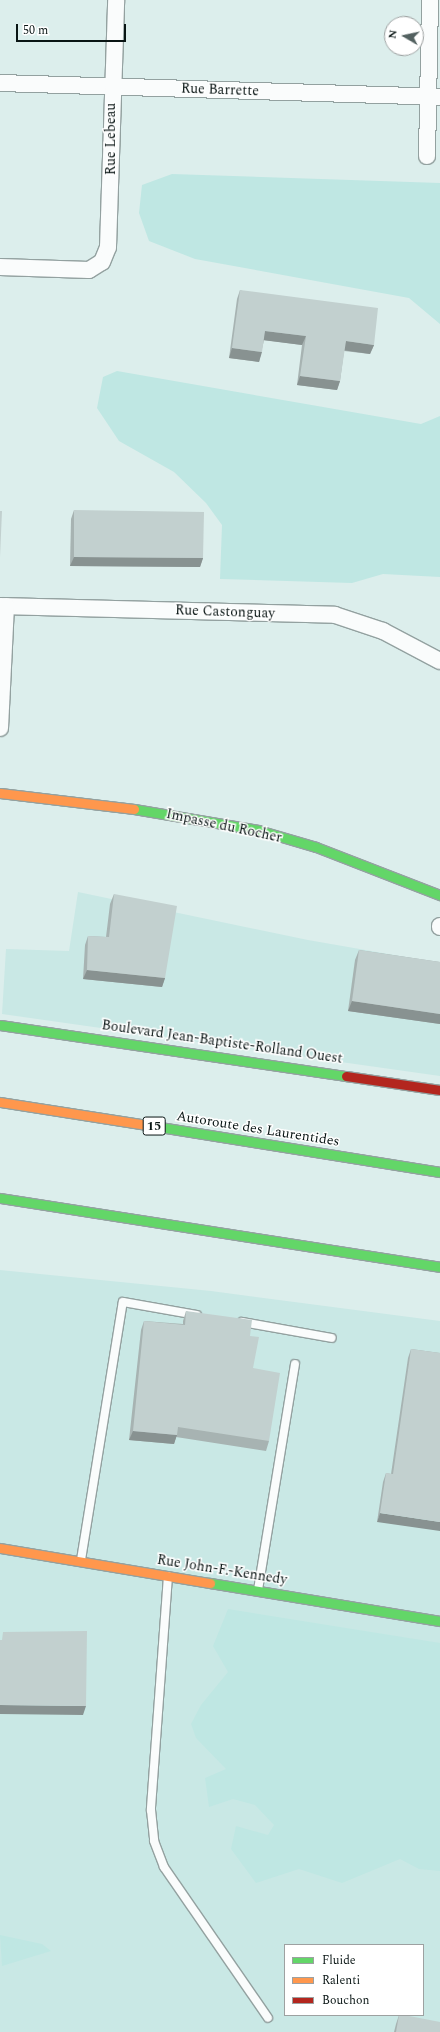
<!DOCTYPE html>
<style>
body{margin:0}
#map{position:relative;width:440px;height:2032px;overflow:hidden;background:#dceeec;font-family:Spectral,serif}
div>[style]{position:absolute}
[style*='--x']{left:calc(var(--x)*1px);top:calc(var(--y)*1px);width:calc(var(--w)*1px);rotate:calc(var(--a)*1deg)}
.built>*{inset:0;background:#c9e8e5}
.green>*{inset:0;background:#bfe7e3}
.roads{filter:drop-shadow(1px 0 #93a1a0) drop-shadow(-1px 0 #93a1a0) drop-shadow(0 1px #93a1a0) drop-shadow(0 -1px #93a1a0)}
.lane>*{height:8px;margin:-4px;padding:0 4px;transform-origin:4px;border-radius:4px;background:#fafcfc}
.street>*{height:16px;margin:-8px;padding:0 8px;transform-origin:8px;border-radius:8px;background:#fafcfc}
.fast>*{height:9px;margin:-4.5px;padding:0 4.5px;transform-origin:4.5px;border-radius:4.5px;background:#63d668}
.slow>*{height:9px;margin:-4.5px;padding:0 4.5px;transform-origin:4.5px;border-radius:4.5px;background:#ff974d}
.jam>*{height:9px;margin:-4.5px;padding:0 4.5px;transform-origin:4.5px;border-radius:4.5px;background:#b3261e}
.wall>*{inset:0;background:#a7b3b2}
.shaded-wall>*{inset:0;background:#889291}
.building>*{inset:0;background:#c2d0cf}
span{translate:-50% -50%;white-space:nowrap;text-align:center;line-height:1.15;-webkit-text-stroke:3px #fff;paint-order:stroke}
.shield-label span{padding:1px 3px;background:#fff;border:1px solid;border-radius:3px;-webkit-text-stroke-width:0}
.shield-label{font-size:13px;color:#091514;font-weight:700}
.street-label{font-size:14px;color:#091514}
.legend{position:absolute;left:284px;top:1944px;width:140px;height:72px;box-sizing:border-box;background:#fff;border:1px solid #9da1a1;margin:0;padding:5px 7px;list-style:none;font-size:12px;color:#091514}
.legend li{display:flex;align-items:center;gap:8px;height:20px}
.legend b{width:20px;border:1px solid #9da1a1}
.north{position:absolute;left:384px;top:16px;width:40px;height:40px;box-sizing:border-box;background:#fff;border:1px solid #9da1a1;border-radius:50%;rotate:279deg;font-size:11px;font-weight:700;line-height:16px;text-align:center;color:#091514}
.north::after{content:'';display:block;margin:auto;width:14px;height:18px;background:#536160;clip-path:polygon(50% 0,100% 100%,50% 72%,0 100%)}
.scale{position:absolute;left:16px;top:24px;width:110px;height:18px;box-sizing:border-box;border:2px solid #091514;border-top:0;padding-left:5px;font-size:12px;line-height:14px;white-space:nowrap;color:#091514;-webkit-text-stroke:3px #fff;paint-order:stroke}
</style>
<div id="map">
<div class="built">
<i style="clip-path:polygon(78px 892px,308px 940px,440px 963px,440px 1076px,2px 1014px,6px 949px,69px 951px)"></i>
<i style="clip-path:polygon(evenodd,0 1270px,211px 1291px,440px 1321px,440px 2032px,0 2032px,0 1270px,285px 1945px,423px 1945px,423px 2015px,285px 2015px,285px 1945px)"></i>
</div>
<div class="green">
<i style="clip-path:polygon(172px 174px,440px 183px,440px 324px,409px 298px,195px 259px,149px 241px,139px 213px,142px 185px)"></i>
<i style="clip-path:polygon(117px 371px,421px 424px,440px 416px,440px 577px,383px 574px,352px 583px,220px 579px,222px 525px,206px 503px,174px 472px,119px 441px,97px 408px,103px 377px)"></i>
<i style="clip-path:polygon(228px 1609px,440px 1643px,440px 1871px,419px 1869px,400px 1859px,342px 1883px,299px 1869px,256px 1883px,231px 1849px,236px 1826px,268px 1835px,274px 1825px,255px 1805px,233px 1799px,209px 1807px,205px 1778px,226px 1769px,196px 1738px,191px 1724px,201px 1705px,228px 1672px,213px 1646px)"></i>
<i style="clip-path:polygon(0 1935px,42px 1944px,51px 1951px,2px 1966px)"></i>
</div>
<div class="roads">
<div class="lane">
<i style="--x:242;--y:1322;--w:91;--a:10.1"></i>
<i style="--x:81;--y:1560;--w:261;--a:-80.8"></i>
<i style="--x:123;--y:1302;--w:75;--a:10"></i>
<i style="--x:168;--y:1576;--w:235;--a:94.2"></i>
<i style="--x:151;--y:1810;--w:31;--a:84"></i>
<i style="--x:154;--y:1841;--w:28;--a:69"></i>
<i style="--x:164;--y:1867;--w:183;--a:55.4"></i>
<i style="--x:258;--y:1590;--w:229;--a:-80.7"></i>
</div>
<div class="street">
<i style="--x:0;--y:83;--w:440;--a:1.8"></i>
<i style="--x:427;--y:156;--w:156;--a:-88.9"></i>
<i style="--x:0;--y:267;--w:89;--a:1.9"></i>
<i style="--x:89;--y:270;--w:15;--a:-32"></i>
<i style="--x:102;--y:262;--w:16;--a:-68"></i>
<i style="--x:108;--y:247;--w:247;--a:-88.1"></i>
<i style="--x:0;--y:606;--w:335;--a:1.5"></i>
<i style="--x:335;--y:615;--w:51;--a:18.4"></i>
<i style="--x:383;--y:631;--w:64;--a:27.8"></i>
<i style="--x:0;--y:728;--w:122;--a:-87.2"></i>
<i style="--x:440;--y:926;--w:1;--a:90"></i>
</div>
<div class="fast">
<i style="--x:134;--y:809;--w:126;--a:9.6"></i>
<i style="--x:258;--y:830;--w:60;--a:16.3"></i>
<i style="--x:316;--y:847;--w:133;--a:21.2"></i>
<i style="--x:0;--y:1025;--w:350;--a:8.4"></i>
<i style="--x:147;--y:1125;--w:297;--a:9.1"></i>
<i style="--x:0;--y:1198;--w:445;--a:8.9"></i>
<i style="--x:210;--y:1583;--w:233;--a:9.4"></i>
</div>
<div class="slow">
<i style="--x:0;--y:793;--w:135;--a:6.8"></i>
<i style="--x:0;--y:1102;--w:149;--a:8.9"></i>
<i style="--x:0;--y:1548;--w:213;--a:9.5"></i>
</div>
<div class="jam">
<i style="--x:346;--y:1076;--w:95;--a:8.5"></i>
</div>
</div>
<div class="wall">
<i style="clip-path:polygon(240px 290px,374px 345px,370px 354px,344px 351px,340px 381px,337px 390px,297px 385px,302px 345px,264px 340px,259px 362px,229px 358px,237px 299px)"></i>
<i style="clip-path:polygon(74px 510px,203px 558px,200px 567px,70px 566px,71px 519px)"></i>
<i style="clip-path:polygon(114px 894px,165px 978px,162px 987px,83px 979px,85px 945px,88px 936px,106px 937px,110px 904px)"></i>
<i style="clip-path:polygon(359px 950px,440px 962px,440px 1024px,348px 1011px,355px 960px)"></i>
<i style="clip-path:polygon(186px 1311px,250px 1336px,253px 1368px,269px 1441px,266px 1451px,176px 1437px,174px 1444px,129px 1440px,141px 1330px,144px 1321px,183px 1324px,183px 1321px)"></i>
<i style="clip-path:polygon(411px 1349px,440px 1353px,377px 1522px,383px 1482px,386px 1473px,391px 1474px,408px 1358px)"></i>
<i style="clip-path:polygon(399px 2015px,440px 2032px,394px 2032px,396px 2024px)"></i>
</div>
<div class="shaded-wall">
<i style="clip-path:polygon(265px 331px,306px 336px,302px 345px,262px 340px)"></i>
<i style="clip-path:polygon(346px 341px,374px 345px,370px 354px,342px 350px)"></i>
<i style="clip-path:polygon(232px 348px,262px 352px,259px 362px,229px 358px)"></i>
<i style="clip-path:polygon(300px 376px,340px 381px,337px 390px,297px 385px)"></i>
<i style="clip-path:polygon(74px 557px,203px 558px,200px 567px,70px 566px)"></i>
<i style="clip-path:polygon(87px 970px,165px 978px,162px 987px,83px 979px)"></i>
<i style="clip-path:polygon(352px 1001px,440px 1014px,440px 1024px,348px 1011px)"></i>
<i style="clip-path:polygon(133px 1431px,177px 1435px,174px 1444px,129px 1440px)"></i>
<i style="clip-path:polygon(380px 1513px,440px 1522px,440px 1531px,377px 1522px)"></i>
<i style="clip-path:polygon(0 1705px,86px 1706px,83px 1715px,0 1714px)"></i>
</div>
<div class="building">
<i style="clip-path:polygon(240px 290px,378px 308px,374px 345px,346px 341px,340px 381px,300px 376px,306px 336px,265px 331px,262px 352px,232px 348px)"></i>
<i style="clip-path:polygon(74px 510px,204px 512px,203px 558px,74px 557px)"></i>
<i style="clip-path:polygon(0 511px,2px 511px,0 557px)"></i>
<i style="clip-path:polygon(114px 894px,177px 906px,165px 978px,87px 970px,88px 936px,109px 937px)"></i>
<i style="clip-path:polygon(359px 950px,440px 962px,440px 1014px,352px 1001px)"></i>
<i style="clip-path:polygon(186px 1311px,252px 1320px,250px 1336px,259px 1337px,253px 1368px,280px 1373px,269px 1441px,178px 1427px,177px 1435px,133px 1431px,144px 1321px,185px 1325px)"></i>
<i style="clip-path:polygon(411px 1349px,440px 1353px,440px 1522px,380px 1513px,386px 1473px,393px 1474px)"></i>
<i style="clip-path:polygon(87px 1631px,86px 1706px,0 1705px,0 1640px,2px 1640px,3px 1632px)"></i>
<i style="clip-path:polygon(399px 2015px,404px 2015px,440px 2022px,440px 2032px,396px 2032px)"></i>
</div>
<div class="shield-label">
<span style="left:154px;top:1126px">15</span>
</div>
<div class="street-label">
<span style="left:220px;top:90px;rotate:2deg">Rue Barrette</span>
<span style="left:111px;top:139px;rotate:-90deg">Rue Lebeau</span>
<span style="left:225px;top:612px;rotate:2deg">Rue Castonguay</span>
<span style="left:224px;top:826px;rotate:12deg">Impasse du Rocher</span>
<span style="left:222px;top:1042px;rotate:8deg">Boulevard Jean-Baptiste-Rolland Ouest</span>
<span style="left:258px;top:1129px;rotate:9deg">Autoroute des Laurentides</span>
<span style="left:222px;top:1570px;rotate:9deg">Rue John-F.-Kennedy</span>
</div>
<ul class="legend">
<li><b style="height:5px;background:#63d668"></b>Fluide</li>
<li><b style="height:5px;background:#ff974d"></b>Ralenti</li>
<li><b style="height:5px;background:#b3261e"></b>Bouchon</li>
</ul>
<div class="north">N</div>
<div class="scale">50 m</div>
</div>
